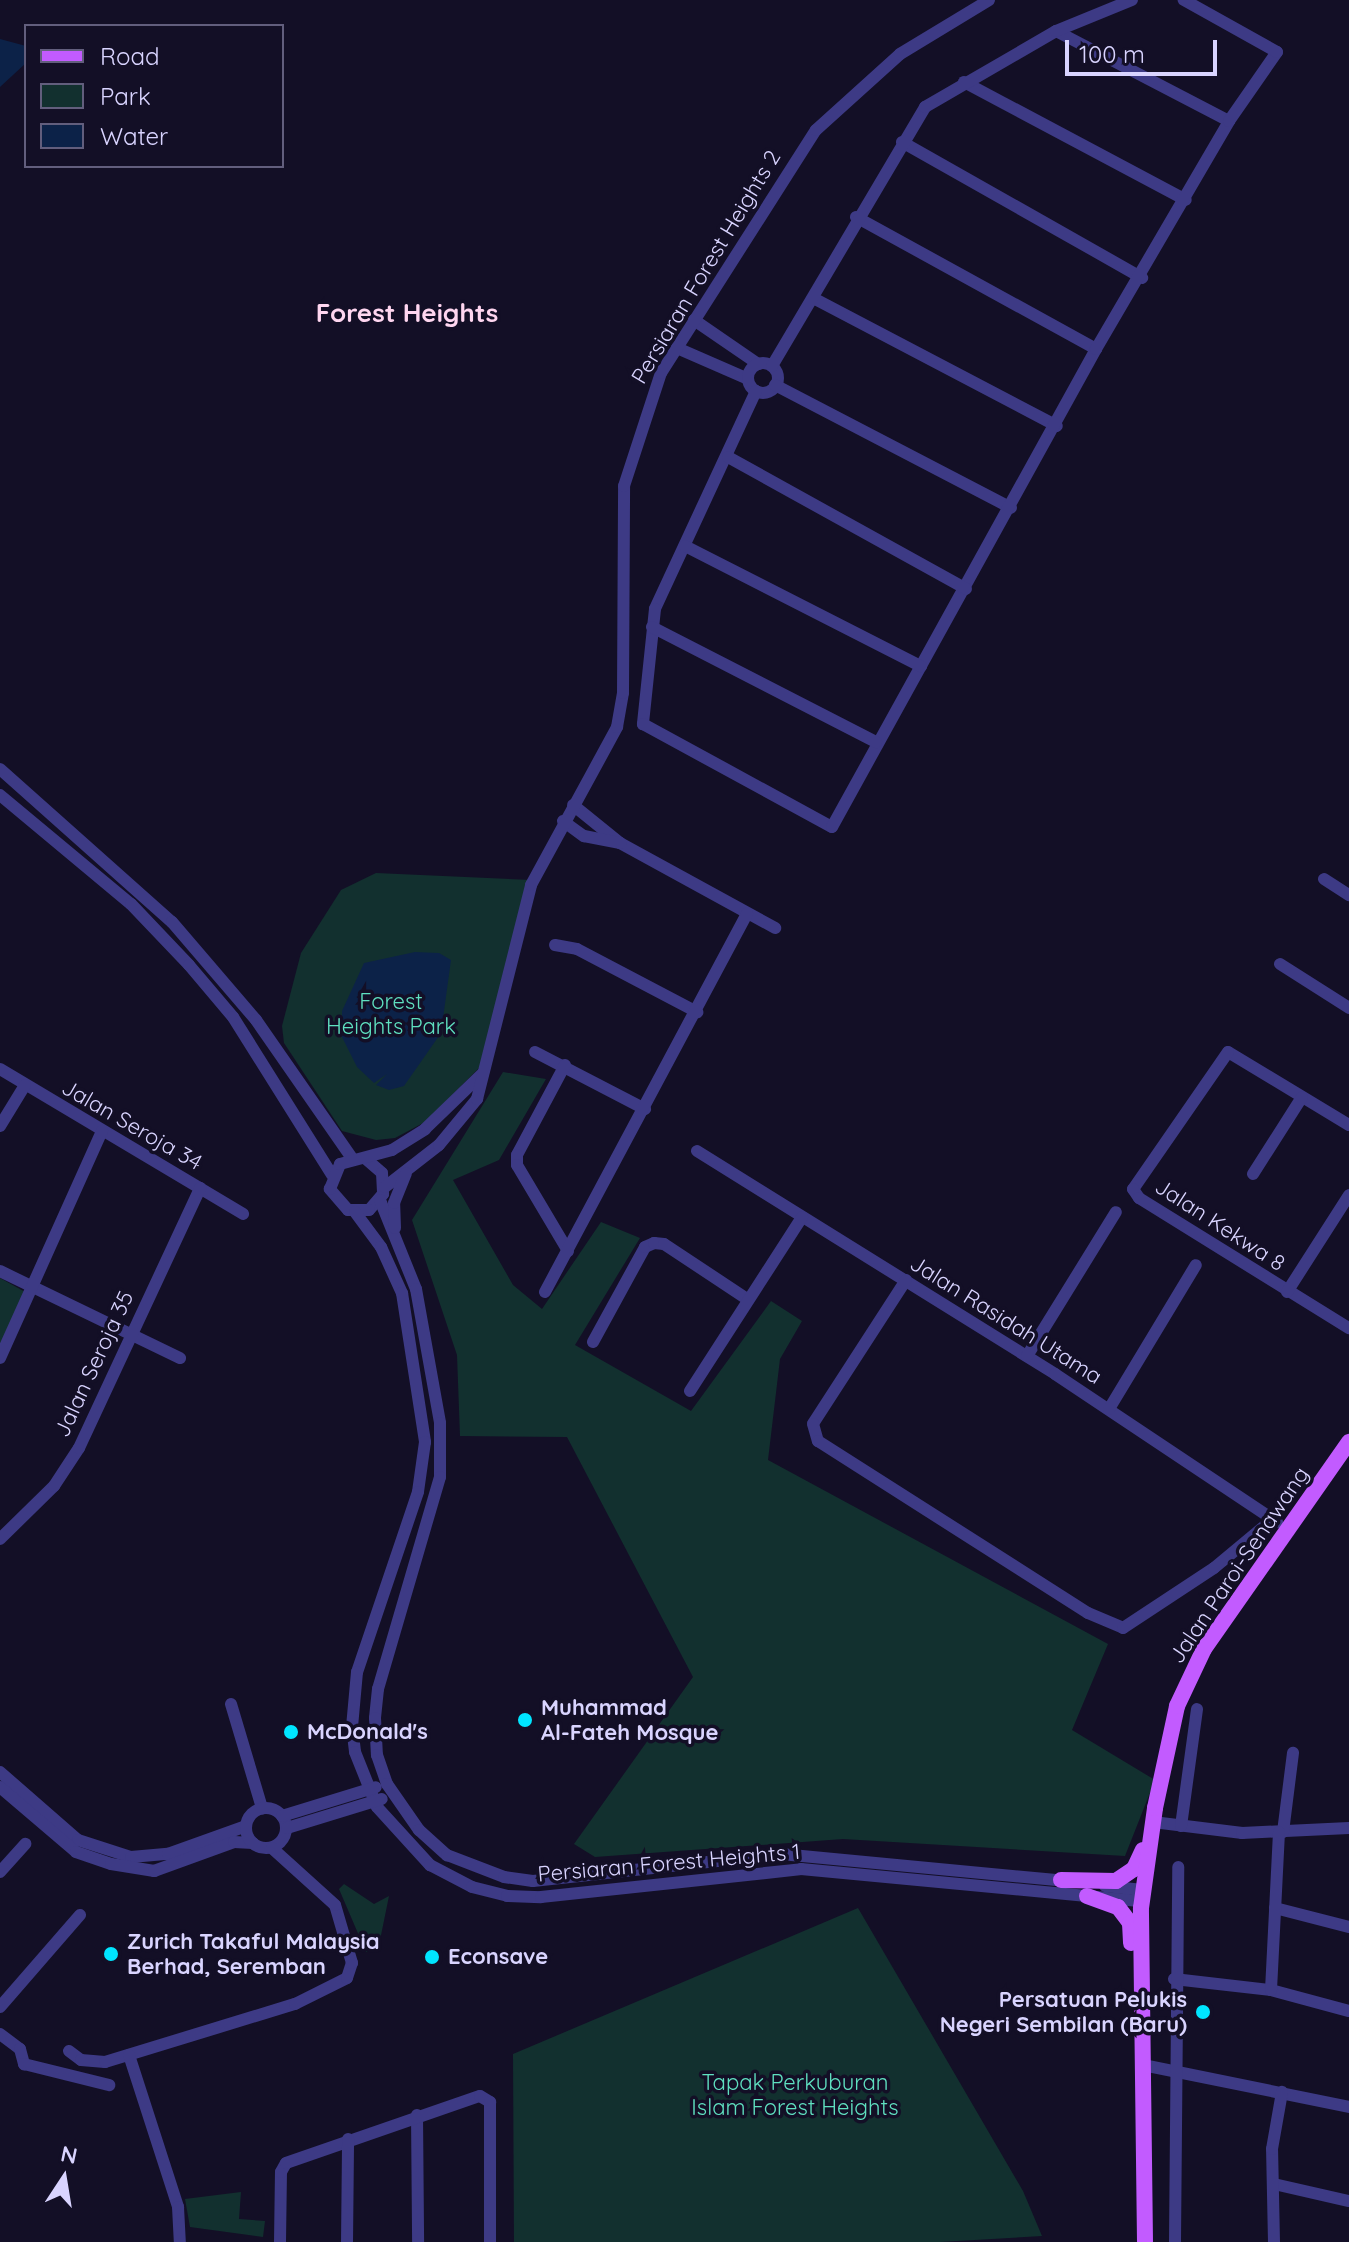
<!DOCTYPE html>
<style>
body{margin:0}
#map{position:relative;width:1349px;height:2242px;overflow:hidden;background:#130f26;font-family:Quicksand,sans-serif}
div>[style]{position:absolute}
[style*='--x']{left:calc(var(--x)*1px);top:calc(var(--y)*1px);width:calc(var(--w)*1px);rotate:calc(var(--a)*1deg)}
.green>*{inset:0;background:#12302f}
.water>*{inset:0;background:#0c2248}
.minor>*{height:12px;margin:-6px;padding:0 6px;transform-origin:6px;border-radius:6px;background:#3d3a85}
.minor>.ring{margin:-6px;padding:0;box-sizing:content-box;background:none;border:12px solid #3d3a85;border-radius:50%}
.major>*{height:16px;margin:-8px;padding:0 8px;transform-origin:8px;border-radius:8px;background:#c25bff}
.dots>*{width:22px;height:22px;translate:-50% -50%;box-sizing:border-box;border:4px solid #130f26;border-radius:50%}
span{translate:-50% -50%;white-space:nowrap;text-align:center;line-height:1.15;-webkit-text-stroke:7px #130f26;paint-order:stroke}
.street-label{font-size:22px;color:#d9d4ff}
.park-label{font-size:22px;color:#5fe0c0}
.poi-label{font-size:22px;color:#d9d4ff;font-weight:700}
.left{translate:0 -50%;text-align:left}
.right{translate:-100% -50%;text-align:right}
.quarter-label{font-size:26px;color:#ffd6f0;font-weight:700}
.legend{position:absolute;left:24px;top:24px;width:260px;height:144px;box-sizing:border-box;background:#130f26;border:2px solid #625e7d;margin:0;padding:10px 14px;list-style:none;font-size:24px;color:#d9d4ff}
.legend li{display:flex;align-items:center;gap:16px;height:40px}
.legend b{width:40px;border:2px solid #625e7d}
.north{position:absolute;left:24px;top:2138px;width:80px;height:80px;-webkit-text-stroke:6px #130f26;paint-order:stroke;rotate:12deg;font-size:22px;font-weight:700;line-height:32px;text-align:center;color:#d9d4ff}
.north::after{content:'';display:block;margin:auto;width:28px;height:36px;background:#d9d4ff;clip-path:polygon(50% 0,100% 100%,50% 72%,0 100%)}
.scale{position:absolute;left:1065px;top:40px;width:152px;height:36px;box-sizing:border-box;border:4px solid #d9d4ff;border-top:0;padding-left:10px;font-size:24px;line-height:28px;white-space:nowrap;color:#d9d4ff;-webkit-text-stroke:6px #130f26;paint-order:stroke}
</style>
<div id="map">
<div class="green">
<i style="clip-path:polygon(376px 873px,531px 880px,482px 1065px,425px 1122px,395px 1138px,376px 1140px,342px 1131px,284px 1043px,282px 1026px,301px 953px,341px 890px)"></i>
<i style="clip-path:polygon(503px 1072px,546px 1079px,499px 1160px,453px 1180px,513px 1285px,542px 1309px,601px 1222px,640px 1238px,575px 1345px,691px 1411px,771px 1301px,802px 1321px,780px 1359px,768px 1460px,1108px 1644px,1072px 1730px,1155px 1780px,1125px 1856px,843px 1839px,595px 1857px,574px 1844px,693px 1677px,567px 1437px,460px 1436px,457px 1355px,412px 1220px)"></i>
<i style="clip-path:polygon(0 1278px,27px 1293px,0 1350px)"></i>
<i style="clip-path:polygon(344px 1884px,374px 1904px,389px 1896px,379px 1945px,366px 1952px,339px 1889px)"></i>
<i style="clip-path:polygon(858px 1908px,1023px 2191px,1042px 2236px,940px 2242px,514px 2242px,513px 2054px)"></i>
<i style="clip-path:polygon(241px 2192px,239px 2219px,265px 2221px,263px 2237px,190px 2227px,185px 2199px)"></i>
</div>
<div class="water">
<i style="clip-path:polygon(0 39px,26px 46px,26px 63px,0 87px)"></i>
<i style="clip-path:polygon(415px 952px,439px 953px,451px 960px,441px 1033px,404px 1086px,389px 1090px,376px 1085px,387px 1074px,374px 1083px,357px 1067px,342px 1037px,342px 1011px,364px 963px)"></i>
</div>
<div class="minor">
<i style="--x:1056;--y:31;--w:195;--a:27.5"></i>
<i style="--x:964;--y:82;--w:251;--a:28"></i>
<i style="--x:902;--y:142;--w:276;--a:29.5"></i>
<i style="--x:856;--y:217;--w:274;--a:28.8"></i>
<i style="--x:815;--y:299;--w:273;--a:27.7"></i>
<i style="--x:694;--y:320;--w:78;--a:34.5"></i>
<i style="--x:677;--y:348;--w:77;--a:23.6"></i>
<i class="ring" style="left:748px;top:363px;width:18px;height:18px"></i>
<i style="--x:772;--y:366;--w:301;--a:-59.4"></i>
<i style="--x:925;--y:107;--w:151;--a:-30.1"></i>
<i style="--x:1056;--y:31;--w:82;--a:-22.2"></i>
<i style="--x:775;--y:385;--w:266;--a:27.5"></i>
<i style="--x:756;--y:391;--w:240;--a:114.9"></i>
<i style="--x:655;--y:609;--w:116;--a:96"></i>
<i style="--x:643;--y:724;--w:215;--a:28.6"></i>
<i style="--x:832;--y:827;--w:546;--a:-61.09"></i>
<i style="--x:1096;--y:349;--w:264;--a:-59.7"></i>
<i style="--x:1229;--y:121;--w:84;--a:-55.2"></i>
<i style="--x:1277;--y:52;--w:107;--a:-150.8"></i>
<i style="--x:728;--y:457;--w:272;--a:29"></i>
<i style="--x:685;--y:546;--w:265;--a:27"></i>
<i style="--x:652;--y:627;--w:252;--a:27.2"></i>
<i style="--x:0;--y:769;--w:230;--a:41.7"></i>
<i style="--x:172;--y:922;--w:129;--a:49.4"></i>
<i style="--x:256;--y:1020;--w:168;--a:55.2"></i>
<i style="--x:0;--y:795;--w:170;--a:39.8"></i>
<i style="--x:131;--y:904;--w:84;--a:46.4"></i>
<i style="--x:189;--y:965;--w:68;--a:49.8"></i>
<i style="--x:233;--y:1017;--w:186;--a:57.9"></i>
<i style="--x:573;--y:805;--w:60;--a:39"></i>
<i style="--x:620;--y:843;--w:177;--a:28.7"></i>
<i style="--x:563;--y:821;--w:26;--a:36"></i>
<i style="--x:584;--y:836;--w:37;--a:11"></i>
<i style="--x:1324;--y:879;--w:30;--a:33"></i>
<i style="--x:555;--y:945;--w:22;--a:10"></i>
<i style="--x:577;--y:949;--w:136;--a:27.7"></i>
<i style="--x:1280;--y:964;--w:82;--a:32.5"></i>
<i style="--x:535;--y:1052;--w:124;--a:27.4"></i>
<i style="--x:565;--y:1065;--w:102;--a:118.1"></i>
<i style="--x:517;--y:1155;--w:10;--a:90"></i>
<i style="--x:517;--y:1165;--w:100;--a:59.3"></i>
<i style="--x:0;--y:1069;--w:283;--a:30.8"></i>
<i style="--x:1349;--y:1125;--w:141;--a:-148.9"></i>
<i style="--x:1228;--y:1052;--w:167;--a:124.7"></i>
<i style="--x:1133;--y:1189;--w:11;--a:56"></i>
<i style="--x:1139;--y:1198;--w:247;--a:31.8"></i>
<i style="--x:0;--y:1126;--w:48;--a:-58.6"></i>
<i style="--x:697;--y:1151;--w:422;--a:31.9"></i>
<i style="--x:1055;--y:1374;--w:267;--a:33.7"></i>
<i style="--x:366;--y:1159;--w:21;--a:41"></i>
<i style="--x:382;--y:1173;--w:21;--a:87"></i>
<i style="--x:383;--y:1194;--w:21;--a:131"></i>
<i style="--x:369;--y:1210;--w:21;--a:180"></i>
<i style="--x:348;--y:1210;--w:28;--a:-131"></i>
<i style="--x:330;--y:1189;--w:27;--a:-68"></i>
<i style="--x:340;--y:1164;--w:54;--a:-15.1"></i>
<i style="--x:392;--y:1150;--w:39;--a:-32"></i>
<i style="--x:425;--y:1129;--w:81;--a:-44"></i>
<i style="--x:1253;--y:1174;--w:91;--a:-57.5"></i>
<i style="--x:385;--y:1187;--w:68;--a:-37.9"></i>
<i style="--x:439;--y:1145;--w:60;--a:-50.4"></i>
<i style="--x:477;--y:1099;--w:221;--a:-75.8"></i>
<i style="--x:531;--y:885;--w:180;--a:-61.4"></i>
<i style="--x:617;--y:727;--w:35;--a:-80"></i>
<i style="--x:623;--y:693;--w:207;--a:-89.7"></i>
<i style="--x:624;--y:486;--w:119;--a:-71.9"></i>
<i style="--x:661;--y:373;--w:288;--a:-57.5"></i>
<i style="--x:816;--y:130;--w:113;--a:-42.1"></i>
<i style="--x:900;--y:54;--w:104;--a:-31.2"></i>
<i style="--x:380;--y:1200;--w:96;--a:68"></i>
<i style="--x:416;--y:1289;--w:136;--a:79.8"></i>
<i style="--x:440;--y:1423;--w:54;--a:90"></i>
<i style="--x:440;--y:1477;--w:221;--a:106.3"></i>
<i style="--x:378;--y:1689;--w:29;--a:96"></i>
<i style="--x:375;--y:1718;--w:37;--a:87"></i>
<i style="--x:377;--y:1755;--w:31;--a:71"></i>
<i style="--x:387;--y:1784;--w:56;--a:55.2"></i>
<i style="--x:419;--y:1830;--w:38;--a:42"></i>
<i style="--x:447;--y:1855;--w:61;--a:21.1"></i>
<i style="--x:504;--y:1877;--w:29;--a:8"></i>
<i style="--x:533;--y:1881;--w:249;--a:-6.2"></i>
<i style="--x:781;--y:1854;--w:287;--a:5.4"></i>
<i style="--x:355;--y:1212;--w:44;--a:53.4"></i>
<i style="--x:381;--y:1247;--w:51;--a:65.5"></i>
<i style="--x:402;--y:1293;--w:151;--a:81.2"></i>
<i style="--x:425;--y:1442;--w:50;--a:98"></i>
<i style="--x:418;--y:1492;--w:190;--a:108.7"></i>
<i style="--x:357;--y:1672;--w:55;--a:95.2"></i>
<i style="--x:352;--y:1727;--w:25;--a:83"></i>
<i style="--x:355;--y:1752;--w:59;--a:68.2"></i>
<i style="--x:377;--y:1807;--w:79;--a:47.6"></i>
<i style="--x:430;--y:1865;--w:47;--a:27.6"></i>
<i style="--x:472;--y:1887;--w:36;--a:14"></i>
<i style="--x:507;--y:1896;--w:34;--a:2"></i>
<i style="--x:541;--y:1897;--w:262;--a:-6.1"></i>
<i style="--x:801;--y:1869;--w:342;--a:5.4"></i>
<i style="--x:395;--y:1228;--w:25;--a:-92"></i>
<i style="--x:394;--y:1203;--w:32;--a:-68"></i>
<i style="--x:0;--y:1271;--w:200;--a:25.8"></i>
<i style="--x:906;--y:1280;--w:171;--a:122.9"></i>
<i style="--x:813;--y:1424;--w:18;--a:74"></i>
<i style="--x:818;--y:1441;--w:320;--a:32.5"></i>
<i style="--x:1088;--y:1613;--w:38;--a:23"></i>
<i style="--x:1123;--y:1628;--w:109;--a:-33.4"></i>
<i style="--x:1214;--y:1568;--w:77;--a:-39.7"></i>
<i style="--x:545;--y:1292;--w:429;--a:-61.9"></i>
<i style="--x:1287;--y:1292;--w:115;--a:-57.4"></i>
<i style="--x:593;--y:1342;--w:108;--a:-61.3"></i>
<i style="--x:645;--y:1247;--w:10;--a:-24"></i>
<i style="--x:654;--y:1243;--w:10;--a:6"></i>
<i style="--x:664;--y:1244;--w:100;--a:33.5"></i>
<i style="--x:1027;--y:1356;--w:169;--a:-58.3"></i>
<i style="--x:0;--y:1358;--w:249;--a:-65.8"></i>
<i style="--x:690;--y:1391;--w:207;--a:-57.2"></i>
<i style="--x:1109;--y:1409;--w:168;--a:-58.9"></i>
<i style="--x:0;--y:1539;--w:76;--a:-44.5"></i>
<i style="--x:54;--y:1486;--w:45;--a:-56.7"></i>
<i style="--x:79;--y:1448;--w:287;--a:-65"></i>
<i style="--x:231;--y:1704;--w:109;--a:73.4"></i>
<i style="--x:0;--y:1772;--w:103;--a:41.1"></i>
<i style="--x:78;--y:1840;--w:56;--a:17.8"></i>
<i style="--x:131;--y:1857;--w:37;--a:-5"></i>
<i style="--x:168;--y:1854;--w:83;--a:-19.7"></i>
<i style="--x:0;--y:1787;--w:100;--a:40.5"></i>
<i style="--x:76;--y:1852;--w:37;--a:19"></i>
<i style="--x:111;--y:1864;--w:44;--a:9.2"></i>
<i style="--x:154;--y:1871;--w:85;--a:-19.9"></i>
<i style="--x:234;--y:1842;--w:19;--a:3"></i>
<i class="ring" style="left:246px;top:1808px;width:28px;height:28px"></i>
<i style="--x:282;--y:1816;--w:98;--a:-17.1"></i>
<i style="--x:1153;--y:1822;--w:90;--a:7"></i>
<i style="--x:1242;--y:1833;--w:107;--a:-2.7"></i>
<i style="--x:1181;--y:1826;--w:118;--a:-82.2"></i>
<i style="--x:287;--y:1828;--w:99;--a:-17"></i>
<i style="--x:1283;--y:1832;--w:80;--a:-82.8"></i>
<i style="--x:0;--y:1872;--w:38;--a:-48"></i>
<i style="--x:1105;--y:1886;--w:38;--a:6"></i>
<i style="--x:1275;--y:1908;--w:76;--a:14.4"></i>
<i style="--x:1174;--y:1979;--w:98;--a:6.5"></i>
<i style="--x:1271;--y:1990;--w:81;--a:15.1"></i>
<i style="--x:1271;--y:1990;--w:158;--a:-87.1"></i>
<i style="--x:0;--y:2007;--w:122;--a:-49"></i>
<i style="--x:0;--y:2034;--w:25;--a:37"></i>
<i style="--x:20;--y:2049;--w:16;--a:75"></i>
<i style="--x:24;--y:2064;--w:88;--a:13.9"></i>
<i style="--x:69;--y:2051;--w:15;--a:37"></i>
<i style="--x:81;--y:2060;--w:24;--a:5"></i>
<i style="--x:105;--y:2062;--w:199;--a:-17"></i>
<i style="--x:295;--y:2004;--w:58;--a:-26.6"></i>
<i style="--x:347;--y:1978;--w:16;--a:-72"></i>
<i style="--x:352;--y:1963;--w:60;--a:-106.3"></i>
<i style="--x:335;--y:1905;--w:85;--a:-137.9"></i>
<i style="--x:129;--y:2055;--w:160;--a:72.1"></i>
<i style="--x:178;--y:2207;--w:35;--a:87"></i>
<i style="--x:1143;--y:2065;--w:210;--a:11.5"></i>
<i style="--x:417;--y:2115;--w:127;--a:89.5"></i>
<i style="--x:1274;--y:2184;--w:77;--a:12.8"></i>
<i style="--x:280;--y:2242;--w:70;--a:-89.2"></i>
<i style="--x:281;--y:2172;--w:10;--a:-61"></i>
<i style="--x:286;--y:2163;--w:205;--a:-19.1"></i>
<i style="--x:480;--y:2096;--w:12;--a:31"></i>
<i style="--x:490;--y:2102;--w:140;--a:90"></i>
<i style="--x:347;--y:2242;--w:103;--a:-89.4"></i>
<i style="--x:1175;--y:2242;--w:375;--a:-89.5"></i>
<i style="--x:1274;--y:2242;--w:93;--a:-91.2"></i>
<i style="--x:1272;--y:2149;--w:58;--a:-80"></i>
</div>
<div class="major">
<i style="--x:1061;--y:1880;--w:55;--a:1"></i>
<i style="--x:1116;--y:1881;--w:22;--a:-34"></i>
<i style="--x:1134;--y:1869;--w:21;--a:-65"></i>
<i style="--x:1087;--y:1896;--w:33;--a:20"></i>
<i style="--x:1118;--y:1907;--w:20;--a:53"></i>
<i style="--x:1130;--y:1923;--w:20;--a:87"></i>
<i style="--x:1145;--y:2242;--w:334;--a:-90.7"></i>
<i style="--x:1141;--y:1908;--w:101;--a:-82"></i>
<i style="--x:1155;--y:1808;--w:104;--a:-77.8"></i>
<i style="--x:1177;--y:1706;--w:63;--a:-64.7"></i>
<i style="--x:1204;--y:1649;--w:253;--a:-55"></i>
</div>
<div class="dots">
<i style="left:525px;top:1720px;background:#00e5ff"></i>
<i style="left:291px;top:1732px;background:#00e5ff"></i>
<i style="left:111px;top:1954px;background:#00e5ff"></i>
<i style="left:432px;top:1957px;background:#00e5ff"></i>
<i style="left:1203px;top:2012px;background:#00e5ff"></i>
</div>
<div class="street-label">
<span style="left:706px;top:267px;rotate:-59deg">Persiaran Forest Heights 2</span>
<span style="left:132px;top:1125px;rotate:30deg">Jalan Seroja 34</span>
<span style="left:1220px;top:1225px;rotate:33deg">Jalan Kekwa 8</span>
<span style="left:1006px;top:1320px;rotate:32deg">Jalan Rasidah Utama</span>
<span style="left:94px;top:1364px;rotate:-65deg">Jalan Seroja 35</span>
<span style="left:1239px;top:1565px;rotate:-56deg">Jalan Paroi-Senawang</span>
<span style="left:669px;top:1863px;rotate:-5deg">Persiaran Forest Heights 1</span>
</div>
<div class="park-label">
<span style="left:391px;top:1014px">Forest<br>Heights Park</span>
<span style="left:795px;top:2095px">Tapak Perkuburan<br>Islam Forest Heights</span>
</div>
<div class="poi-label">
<span class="left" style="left:541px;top:1720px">Muhammad<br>Al-Fateh Mosque</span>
<span class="left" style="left:307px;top:1732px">McDonald's</span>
<span class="left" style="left:127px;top:1954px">Zurich Takaful Malaysia<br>Berhad, Seremban</span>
<span class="left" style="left:448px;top:1957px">Econsave</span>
<span class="right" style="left:1187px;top:2012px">Persatuan Pelukis<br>Negeri Sembilan (Baru)</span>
</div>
<div class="quarter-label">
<span style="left:407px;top:313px">Forest Heights</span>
</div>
<ul class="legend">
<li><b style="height:10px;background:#c25bff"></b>Road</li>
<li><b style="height:22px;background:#12302f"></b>Park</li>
<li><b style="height:22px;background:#0c2248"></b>Water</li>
</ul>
<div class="north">N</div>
<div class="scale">100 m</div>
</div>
